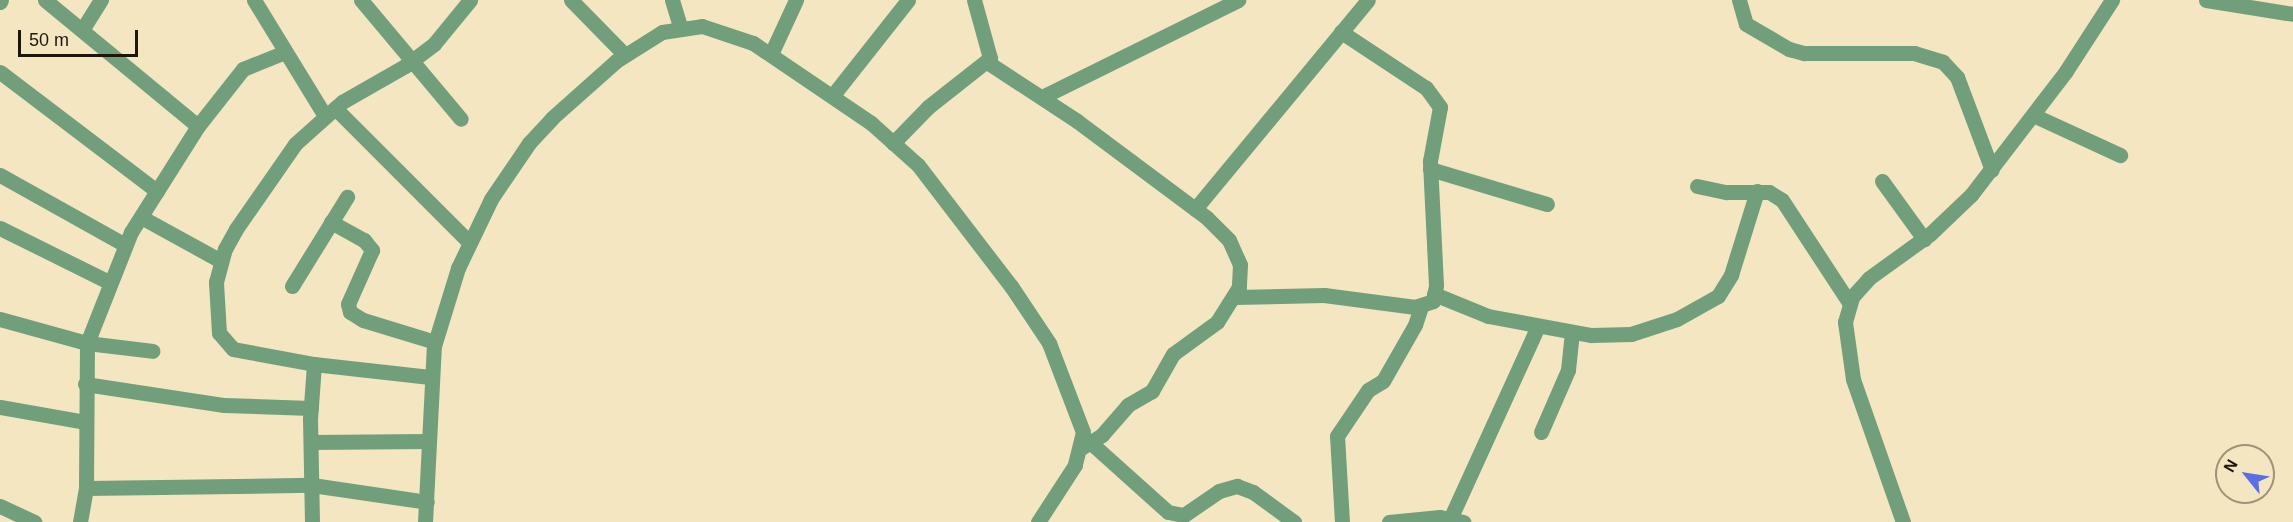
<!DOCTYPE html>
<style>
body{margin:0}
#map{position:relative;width:2293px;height:522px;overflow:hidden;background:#f3e6c0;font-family:Helvetica,sans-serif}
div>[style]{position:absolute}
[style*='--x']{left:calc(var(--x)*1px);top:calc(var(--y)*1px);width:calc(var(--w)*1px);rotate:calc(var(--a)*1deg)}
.minor>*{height:15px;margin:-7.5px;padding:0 7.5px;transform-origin:7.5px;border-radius:7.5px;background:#719f7c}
span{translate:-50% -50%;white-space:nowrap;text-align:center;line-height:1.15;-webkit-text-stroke:4.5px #f3e6c0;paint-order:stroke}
.north{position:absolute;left:2215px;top:444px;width:60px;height:60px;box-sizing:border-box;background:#f3e6c0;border:2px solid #9d9377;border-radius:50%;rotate:300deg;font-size:16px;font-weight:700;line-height:24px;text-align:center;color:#1c1709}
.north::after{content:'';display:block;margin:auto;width:21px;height:27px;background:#586fe6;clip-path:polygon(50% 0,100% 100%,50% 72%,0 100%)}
.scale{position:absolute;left:18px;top:30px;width:120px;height:27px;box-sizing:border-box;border:3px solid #1c1709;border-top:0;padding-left:8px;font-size:18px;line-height:21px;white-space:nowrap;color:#1c1709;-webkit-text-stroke:4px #f3e6c0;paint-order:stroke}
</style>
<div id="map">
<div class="minor">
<i style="--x:45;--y:0;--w:198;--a:39.5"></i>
<i style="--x:198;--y:126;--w:125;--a:122.3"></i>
<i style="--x:131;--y:232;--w:119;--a:111.6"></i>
<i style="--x:87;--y:343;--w:145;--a:90.4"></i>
<i style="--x:86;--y:488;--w:35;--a:100"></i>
<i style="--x:254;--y:0;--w:136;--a:58.5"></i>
<i style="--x:361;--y:0;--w:155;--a:50"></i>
<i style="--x:571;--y:0;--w:77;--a:45.5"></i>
<i style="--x:672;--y:0;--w:28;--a:73"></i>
<i style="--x:1739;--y:0;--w:25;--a:74"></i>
<i style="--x:1746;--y:24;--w:50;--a:30.2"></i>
<i style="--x:1789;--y:49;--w:16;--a:15"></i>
<i style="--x:1804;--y:53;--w:110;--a:0"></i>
<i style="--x:1914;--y:53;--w:30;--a:17"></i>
<i style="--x:1943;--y:62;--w:21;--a:47"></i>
<i style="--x:1957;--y:77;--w:99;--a:69.4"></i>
<i style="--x:2206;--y:0;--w:88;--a:9.1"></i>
<i style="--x:0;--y:2;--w:2;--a:-63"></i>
<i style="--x:82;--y:30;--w:36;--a:-58"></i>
<i style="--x:771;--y:54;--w:60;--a:-65.2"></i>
<i style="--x:987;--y:62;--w:108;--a:33.2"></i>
<i style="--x:1077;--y:121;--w:162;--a:36.7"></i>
<i style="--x:1207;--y:218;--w:31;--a:45"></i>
<i style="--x:1229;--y:240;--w:27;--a:66"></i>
<i style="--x:1240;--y:265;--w:22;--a:93"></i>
<i style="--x:1239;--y:287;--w:41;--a:122.2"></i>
<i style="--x:1217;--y:322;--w:54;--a:144"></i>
<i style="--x:1173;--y:354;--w:43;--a:119.6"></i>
<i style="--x:1152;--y:391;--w:28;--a:150"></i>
<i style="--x:1128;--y:405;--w:40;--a:131"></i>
<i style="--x:1102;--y:435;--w:25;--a:148"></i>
<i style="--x:0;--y:72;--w:197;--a:37.2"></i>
<i style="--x:833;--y:95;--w:121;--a:-51.7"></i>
<i style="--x:1042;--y:97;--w:219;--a:-26.3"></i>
<i style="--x:335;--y:108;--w:190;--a:45"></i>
<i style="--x:2033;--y:115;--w:96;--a:24.7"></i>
<i style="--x:198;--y:126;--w:73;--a:-51.7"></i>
<i style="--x:243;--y:69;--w:45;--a:-22"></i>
<i style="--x:893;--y:143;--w:50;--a:-45.8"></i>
<i style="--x:928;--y:107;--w:79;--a:-38.3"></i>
<i style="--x:990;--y:58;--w:60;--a:-105.4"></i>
<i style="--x:1430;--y:169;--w:122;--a:16.7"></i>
<i style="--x:0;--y:175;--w:143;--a:29.2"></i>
<i style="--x:1882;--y:181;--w:72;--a:54.1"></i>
<i style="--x:1697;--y:186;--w:30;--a:12"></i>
<i style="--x:1726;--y:192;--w:43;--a:0"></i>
<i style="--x:1769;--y:192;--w:15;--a:32"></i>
<i style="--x:1782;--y:200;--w:124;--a:56.8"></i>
<i style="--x:1195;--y:209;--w:271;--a:-50.4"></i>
<i style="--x:141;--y:217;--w:91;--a:28.8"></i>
<i style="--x:331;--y:222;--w:38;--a:29"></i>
<i style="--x:364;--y:240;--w:13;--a:51"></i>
<i style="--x:372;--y:250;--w:59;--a:114"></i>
<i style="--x:348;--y:304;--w:8;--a:76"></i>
<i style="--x:350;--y:312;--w:15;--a:32"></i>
<i style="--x:363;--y:320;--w:75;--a:17"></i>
<i style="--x:0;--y:228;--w:122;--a:26.4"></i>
<i style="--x:292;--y:286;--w:105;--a:-58.3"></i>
<i style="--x:1434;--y:294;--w:58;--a:22.2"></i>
<i style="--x:1488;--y:316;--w:105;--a:10.5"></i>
<i style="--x:1591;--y:335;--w:40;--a:-1.4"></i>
<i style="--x:1631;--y:334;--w:48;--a:-18.1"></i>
<i style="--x:1677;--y:319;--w:47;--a:-29.3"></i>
<i style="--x:1718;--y:296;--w:25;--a:-58"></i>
<i style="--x:1731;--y:275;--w:88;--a:-72.8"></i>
<i style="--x:1235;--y:297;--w:89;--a:-1.3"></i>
<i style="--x:1324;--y:295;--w:92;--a:7.5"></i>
<i style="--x:1415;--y:307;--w:19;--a:-18"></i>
<i style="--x:1433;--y:301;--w:16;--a:-79"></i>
<i style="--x:1436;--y:285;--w:124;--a:-92.8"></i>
<i style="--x:1430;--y:161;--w:55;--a:-79.5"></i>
<i style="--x:1440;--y:107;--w:24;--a:-126"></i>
<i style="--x:1426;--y:88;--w:102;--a:-146.6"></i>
<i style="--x:0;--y:319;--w:90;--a:15.4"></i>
<i style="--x:87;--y:343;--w:66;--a:6.9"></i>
<i style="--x:430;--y:377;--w:117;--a:-173.6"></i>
<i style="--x:314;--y:364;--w:82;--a:-169.5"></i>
<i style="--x:233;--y:349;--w:21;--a:-131"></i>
<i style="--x:219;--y:333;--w:51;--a:-93.4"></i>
<i style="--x:216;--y:282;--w:34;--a:-75"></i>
<i style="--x:225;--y:249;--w:23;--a:-61"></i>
<i style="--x:236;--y:229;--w:103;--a:-55.2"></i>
<i style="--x:295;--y:144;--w:63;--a:-41.8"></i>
<i style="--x:342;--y:102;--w:73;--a:-29.7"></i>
<i style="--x:405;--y:66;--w:36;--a:-37"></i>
<i style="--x:434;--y:44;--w:57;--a:-50.7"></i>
<i style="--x:85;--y:384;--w:141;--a:8.6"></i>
<i style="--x:224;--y:405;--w:87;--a:2"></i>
<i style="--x:0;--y:407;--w:86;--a:10"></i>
<i style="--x:1541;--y:432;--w:68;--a:-66.5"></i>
<i style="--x:1568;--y:370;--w:38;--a:-84"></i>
<i style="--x:311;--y:442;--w:118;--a:-0.5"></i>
<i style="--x:1091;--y:443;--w:103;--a:41.9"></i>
<i style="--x:1168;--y:512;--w:16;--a:11"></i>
<i style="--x:1184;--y:515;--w:42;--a:-34.4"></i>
<i style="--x:1219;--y:491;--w:19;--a:-16"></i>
<i style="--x:1237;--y:486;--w:17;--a:21"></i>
<i style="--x:1253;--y:492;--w:51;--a:36.2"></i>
<i style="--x:86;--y:488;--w:226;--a:-0.8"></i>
<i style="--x:312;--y:485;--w:116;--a:8.4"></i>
<i style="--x:0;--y:506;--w:38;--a:25"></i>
<i style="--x:1451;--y:517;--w:210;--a:-65.5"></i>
<i style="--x:312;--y:522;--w:103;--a:-91.1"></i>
<i style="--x:310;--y:419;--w:55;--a:-85.8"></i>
<i style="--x:425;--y:522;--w:176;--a:-87.1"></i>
<i style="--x:434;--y:346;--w:82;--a:-72.9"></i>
<i style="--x:458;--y:268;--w:76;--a:-64.4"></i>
<i style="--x:491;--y:199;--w:68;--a:-55.8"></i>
<i style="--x:529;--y:143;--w:34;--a:-47"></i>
<i style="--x:552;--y:118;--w:86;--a:-41.7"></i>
<i style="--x:616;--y:61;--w:54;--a:-32.2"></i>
<i style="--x:662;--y:32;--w:40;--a:-8.5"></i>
<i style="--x:702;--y:26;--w:54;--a:18.4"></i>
<i style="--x:753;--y:43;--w:143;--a:34.1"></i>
<i style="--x:871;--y:123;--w:63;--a:41.8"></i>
<i style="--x:918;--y:165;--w:153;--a:52.5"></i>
<i style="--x:1011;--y:286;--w:69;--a:56.3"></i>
<i style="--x:1049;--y:343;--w:95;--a:69.1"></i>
<i style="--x:1083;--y:432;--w:34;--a:104"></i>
<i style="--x:1075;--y:465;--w:68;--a:123"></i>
<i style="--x:1342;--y:522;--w:86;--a:-93.3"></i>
<i style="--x:1337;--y:436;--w:55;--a:-56"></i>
<i style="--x:1368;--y:390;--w:17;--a:-31"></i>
<i style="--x:1383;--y:381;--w:64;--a:-60.3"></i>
<i style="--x:1415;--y:325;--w:19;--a:-72"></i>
<i style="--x:1389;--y:522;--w:51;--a:-5.6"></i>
<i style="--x:1440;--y:517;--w:24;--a:12"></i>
<i style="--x:1903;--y:522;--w:151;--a:-109.3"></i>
<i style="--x:1853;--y:379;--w:58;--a:-98"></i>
<i style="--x:1845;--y:322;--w:26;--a:-74"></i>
<i style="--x:1852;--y:297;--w:25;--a:-48"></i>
<i style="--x:1869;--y:278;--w:75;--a:-35.8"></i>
<i style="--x:1930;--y:234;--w:57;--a:-43.6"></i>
<i style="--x:1971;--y:195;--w:156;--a:-52.5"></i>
<i style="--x:2066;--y:71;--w:85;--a:-57.1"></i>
</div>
<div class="north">N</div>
<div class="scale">50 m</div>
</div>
